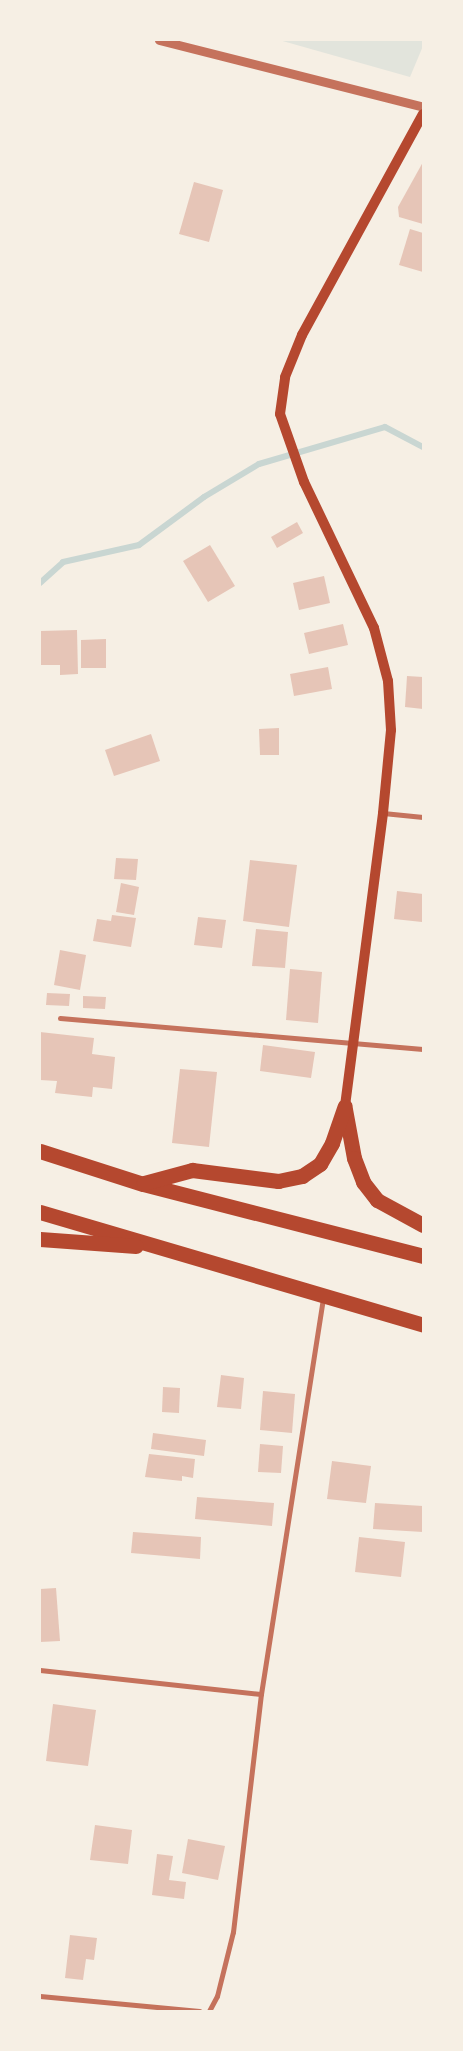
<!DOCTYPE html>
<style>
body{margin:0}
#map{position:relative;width:463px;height:2051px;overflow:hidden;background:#f6efe4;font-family:"Noto Sans",sans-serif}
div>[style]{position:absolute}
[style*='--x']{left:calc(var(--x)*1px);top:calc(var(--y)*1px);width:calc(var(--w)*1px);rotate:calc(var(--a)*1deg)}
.green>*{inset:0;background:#e2e4dc}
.stream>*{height:6px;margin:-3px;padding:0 3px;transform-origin:3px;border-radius:3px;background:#c9d6d2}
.building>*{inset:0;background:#e6c5b7}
.minor>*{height:5px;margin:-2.5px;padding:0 2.5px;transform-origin:2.5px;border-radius:2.5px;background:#c5725c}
.tertiary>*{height:9px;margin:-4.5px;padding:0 4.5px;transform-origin:4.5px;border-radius:4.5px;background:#c5725c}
.secondary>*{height:10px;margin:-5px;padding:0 5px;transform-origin:5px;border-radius:5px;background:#b5482f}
.motorway>*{height:15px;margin:-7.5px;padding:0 7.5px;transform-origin:7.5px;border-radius:7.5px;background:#b5482f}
span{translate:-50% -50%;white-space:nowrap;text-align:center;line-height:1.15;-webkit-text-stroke:4px #f6efe4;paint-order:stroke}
.frame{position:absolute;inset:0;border:41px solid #f6efe4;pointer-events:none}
</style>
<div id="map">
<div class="green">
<i style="clip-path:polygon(279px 40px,423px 40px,423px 46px,410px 77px)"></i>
</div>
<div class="stream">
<i style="--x:40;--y:583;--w:31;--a:-42"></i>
<i style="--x:63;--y:562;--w:78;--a:-12.6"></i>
<i style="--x:139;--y:545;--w:81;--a:-36.4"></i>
<i style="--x:204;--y:497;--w:64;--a:-31"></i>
<i style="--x:259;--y:464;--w:131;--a:-16.4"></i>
<i style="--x:385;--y:427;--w:43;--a:27.8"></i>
</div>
<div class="building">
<i style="clip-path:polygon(423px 162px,423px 224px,399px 217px,398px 207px)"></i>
<i style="clip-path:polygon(194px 182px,223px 190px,209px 242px,179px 234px)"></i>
<i style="clip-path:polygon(410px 229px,423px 233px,423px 272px,399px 265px)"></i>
<i style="clip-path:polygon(297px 522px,303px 533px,277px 548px,271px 537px)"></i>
<i style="clip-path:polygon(210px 545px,235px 586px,208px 602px,183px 561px)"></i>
<i style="clip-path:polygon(324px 576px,330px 603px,299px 610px,293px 583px)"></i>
<i style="clip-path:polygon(343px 624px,348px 645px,309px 654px,304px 633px)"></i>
<i style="clip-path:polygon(77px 630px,78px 674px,60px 675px,60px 665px,40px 665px,40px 631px)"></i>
<i style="clip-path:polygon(106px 639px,106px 668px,81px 668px,81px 640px)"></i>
<i style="clip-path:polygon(328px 667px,332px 689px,294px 696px,290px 674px)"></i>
<i style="clip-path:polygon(407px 676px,423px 677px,423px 709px,405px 707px)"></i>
<i style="clip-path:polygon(279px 728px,279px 755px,260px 755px,259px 729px)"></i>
<i style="clip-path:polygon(151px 734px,160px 761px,114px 776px,105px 750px)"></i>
<i style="clip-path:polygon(116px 858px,138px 859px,136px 880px,114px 879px)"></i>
<i style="clip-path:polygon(250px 860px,297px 865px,289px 927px,243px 921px)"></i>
<i style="clip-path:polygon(121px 883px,139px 887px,134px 915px,116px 912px)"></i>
<i style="clip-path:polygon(397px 891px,423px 894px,422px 922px,394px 919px)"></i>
<i style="clip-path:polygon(112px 915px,136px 918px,131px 947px,93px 941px,97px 919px,111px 921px)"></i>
<i style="clip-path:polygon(198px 917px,226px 920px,222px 948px,194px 945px)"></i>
<i style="clip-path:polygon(256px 929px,288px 932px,285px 968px,252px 966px)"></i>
<i style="clip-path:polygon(60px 950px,86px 955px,80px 990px,54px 985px)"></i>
<i style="clip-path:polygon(290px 969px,322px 972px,318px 1023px,286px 1020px)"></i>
<i style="clip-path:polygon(47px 993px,70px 994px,69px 1006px,46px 1005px)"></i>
<i style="clip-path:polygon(83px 996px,106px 997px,105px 1009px,83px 1008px)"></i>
<i style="clip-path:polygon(40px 1032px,94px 1038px,92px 1054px,115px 1057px,112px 1089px,93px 1087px,92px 1097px,55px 1093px,57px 1081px,40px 1080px)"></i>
<i style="clip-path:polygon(263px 1045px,315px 1052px,311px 1078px,260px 1071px)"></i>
<i style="clip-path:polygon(180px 1069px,217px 1072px,209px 1147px,172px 1143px)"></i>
<i style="clip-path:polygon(221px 1375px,244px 1378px,241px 1409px,217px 1407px)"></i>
<i style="clip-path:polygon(163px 1387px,180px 1388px,179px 1413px,162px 1412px)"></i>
<i style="clip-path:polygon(263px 1391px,295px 1394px,292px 1433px,260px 1430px)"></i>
<i style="clip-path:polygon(153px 1433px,206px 1440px,204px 1456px,151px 1449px)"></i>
<i style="clip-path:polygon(260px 1444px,283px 1446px,281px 1473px,258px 1472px)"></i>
<i style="clip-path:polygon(149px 1454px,195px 1459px,193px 1478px,182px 1476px,182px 1481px,145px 1477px)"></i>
<i style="clip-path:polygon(332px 1461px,371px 1466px,366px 1503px,327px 1499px)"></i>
<i style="clip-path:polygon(197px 1497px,274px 1503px,272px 1526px,195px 1519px)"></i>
<i style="clip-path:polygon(375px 1503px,423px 1506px,423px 1532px,373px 1529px)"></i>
<i style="clip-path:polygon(133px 1532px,201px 1537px,200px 1559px,131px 1553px)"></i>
<i style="clip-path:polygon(359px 1537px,405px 1542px,401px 1577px,355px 1572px)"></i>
<i style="clip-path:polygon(56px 1588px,60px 1641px,40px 1642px,40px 1589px)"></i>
<i style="clip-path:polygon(53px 1704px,96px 1710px,88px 1766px,46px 1761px)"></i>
<i style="clip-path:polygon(95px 1825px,132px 1830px,128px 1864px,90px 1860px)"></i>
<i style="clip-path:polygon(188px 1839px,225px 1846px,218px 1880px,182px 1873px)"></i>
<i style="clip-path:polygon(157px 1854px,173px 1856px,169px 1880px,186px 1882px,184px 1899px,152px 1895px)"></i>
<i style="clip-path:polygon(70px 1935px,97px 1938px,94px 1960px,86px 1959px,83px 1980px,65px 1978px)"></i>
</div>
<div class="minor">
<i style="--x:383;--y:813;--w:40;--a:5.7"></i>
<i style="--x:60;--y:1018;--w:364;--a:4.9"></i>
<i style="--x:40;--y:1670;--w:222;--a:6.2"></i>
<i style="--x:40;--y:1996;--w:160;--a:5.4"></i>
<i style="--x:209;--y:2011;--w:17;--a:-62"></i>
<i style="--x:217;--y:1996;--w:66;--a:-76"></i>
<i style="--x:233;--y:1932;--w:240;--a:-83.3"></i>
<i style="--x:261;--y:1694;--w:401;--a:-81.1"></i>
</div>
<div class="tertiary">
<i style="--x:159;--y:40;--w:272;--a:14.2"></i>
</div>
<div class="secondary">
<i style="--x:345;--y:1106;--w:295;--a:-82.6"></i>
<i style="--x:383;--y:813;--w:83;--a:-84.5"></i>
<i style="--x:391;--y:730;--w:49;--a:-93.5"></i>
<i style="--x:388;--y:681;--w:55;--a:-104.8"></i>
<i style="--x:374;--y:628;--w:162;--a:-115.6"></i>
<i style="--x:304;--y:482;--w:72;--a:-109.4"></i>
<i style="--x:280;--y:414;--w:37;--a:-82"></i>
<i style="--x:285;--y:377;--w:45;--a:-68"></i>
<i style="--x:302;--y:335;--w:252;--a:-61.3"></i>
</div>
<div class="motorway">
<i style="--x:345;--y:1109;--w:50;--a:79.6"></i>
<i style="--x:354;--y:1158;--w:26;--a:69"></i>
<i style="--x:363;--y:1182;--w:23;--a:52"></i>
<i style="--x:377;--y:1200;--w:52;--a:28.5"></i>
<i style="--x:40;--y:1151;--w:108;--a:17.8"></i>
<i style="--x:143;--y:1184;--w:289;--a:14.4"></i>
<i style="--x:144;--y:1183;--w:50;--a:-15.2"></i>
<i style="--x:192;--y:1170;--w:87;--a:7.3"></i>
<i style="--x:278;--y:1181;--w:25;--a:-12"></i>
<i style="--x:302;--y:1176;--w:22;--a:-34"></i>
<i style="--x:320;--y:1164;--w:24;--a:-60"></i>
<i style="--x:332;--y:1143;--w:39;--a:-71"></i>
<i style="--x:40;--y:1212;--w:399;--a:16.4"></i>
<i style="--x:40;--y:1239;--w:96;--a:4.2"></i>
</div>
<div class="frame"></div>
</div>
